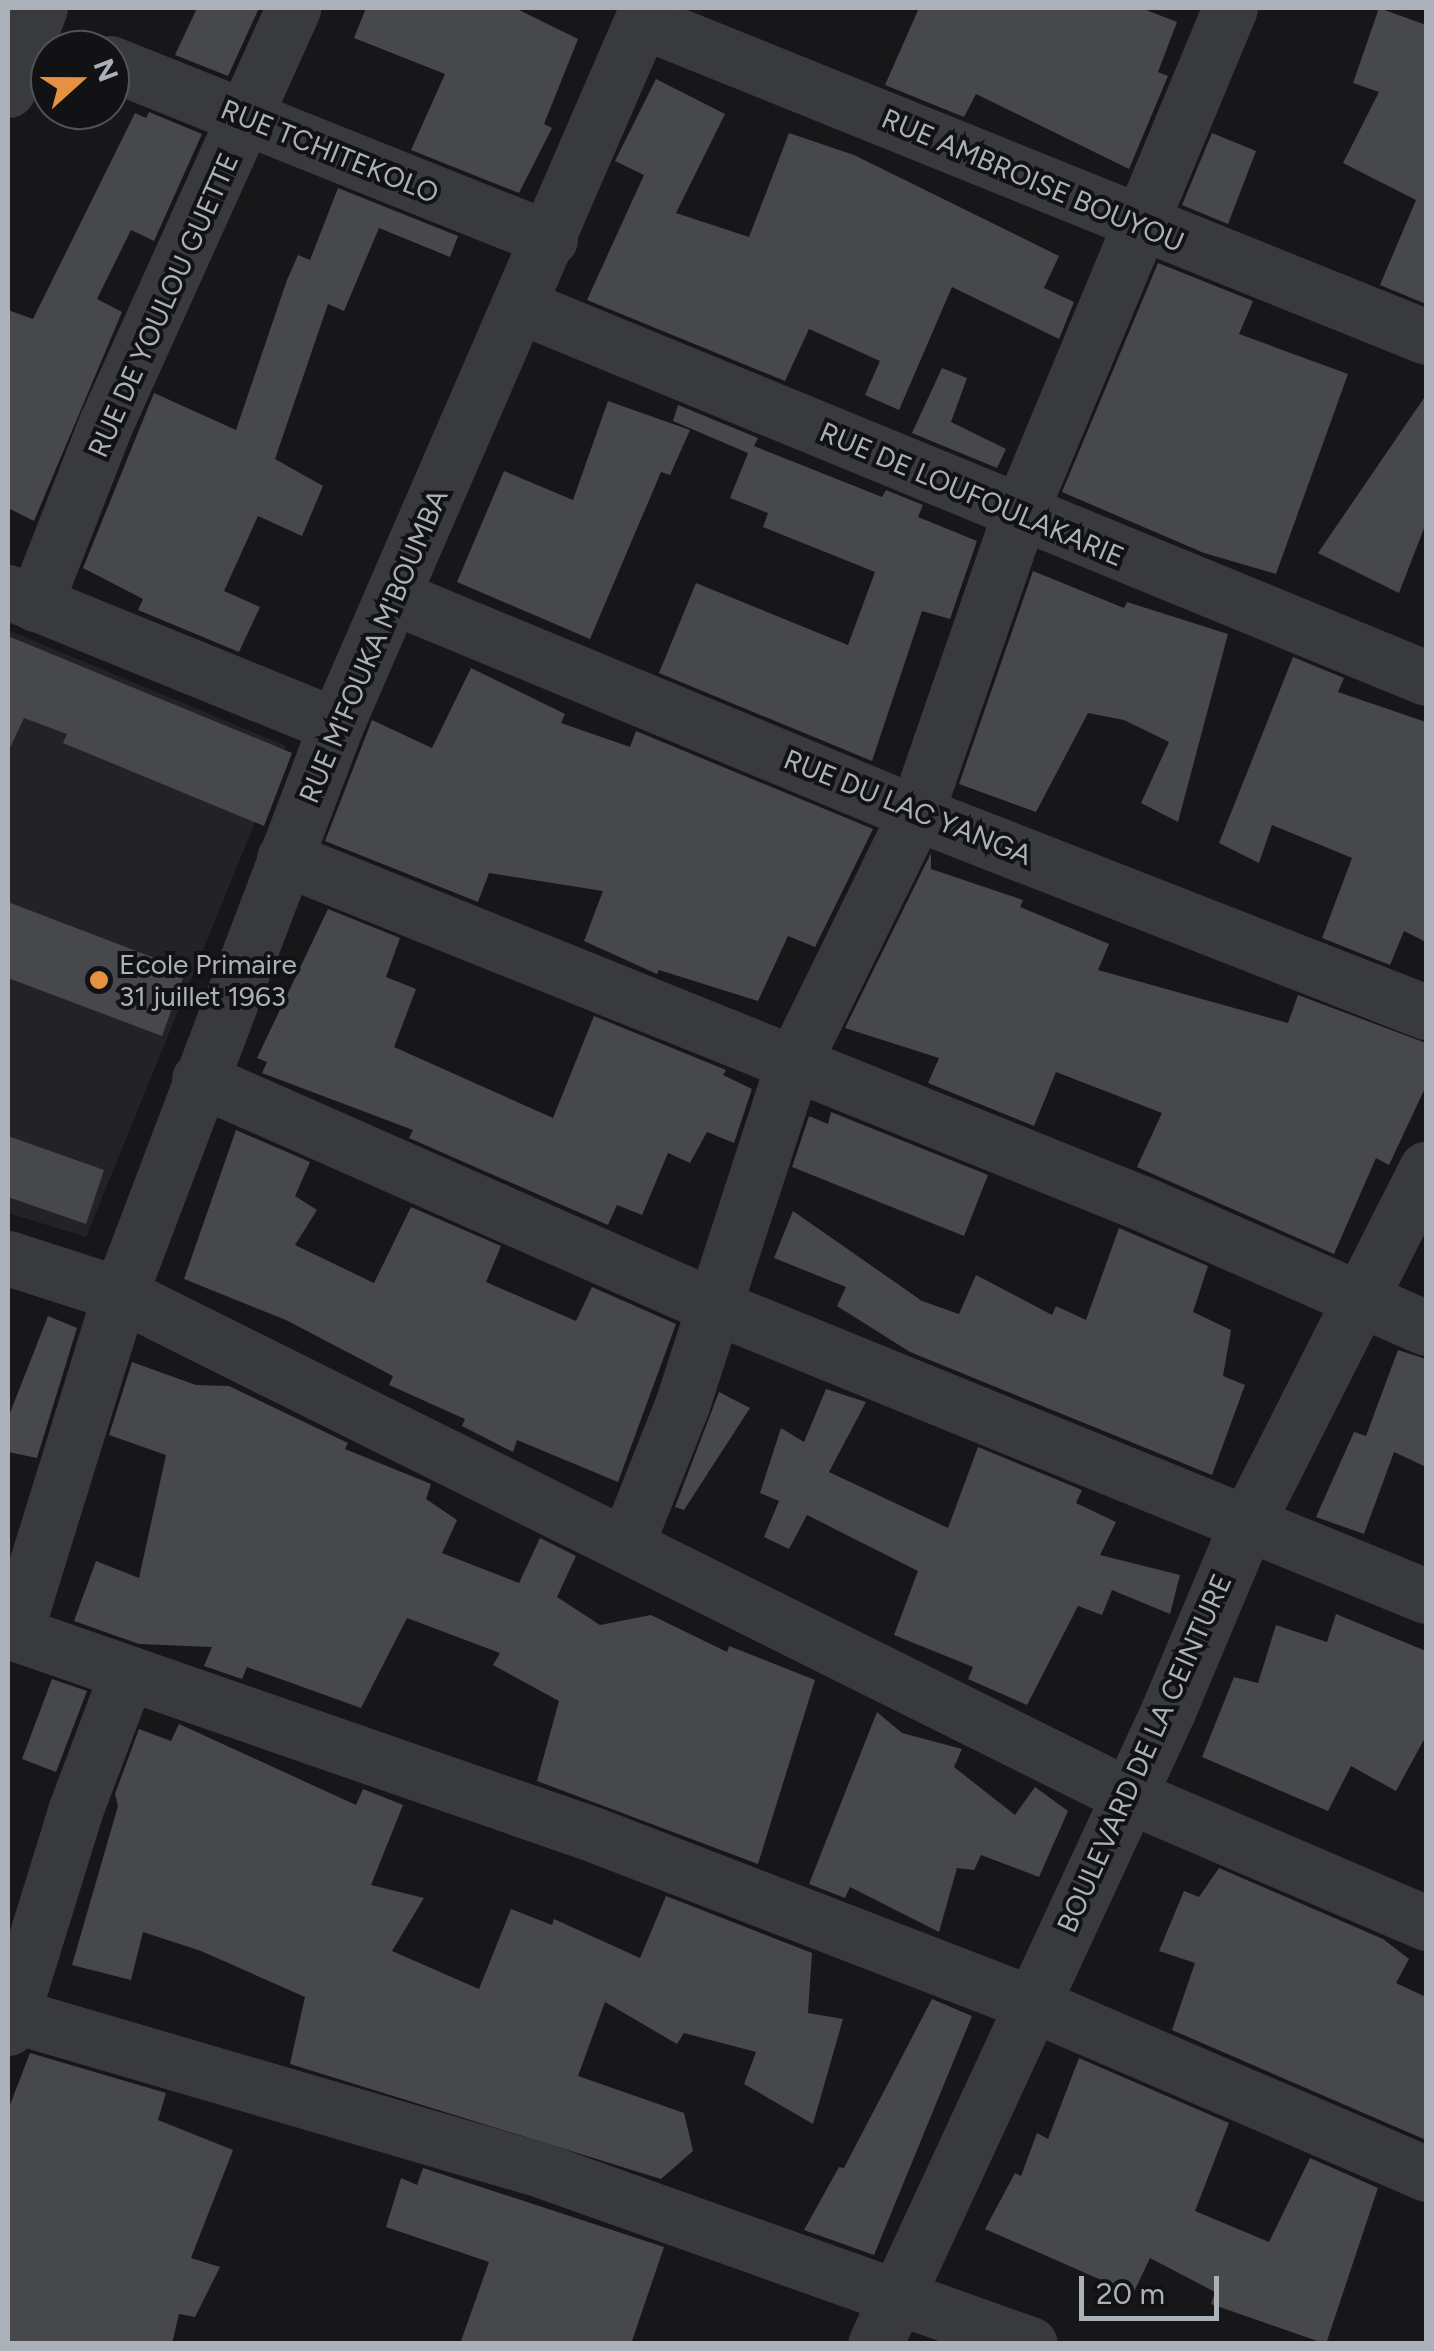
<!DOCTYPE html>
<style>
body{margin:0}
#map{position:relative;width:1434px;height:2351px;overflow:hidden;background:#171719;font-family:Figtree,sans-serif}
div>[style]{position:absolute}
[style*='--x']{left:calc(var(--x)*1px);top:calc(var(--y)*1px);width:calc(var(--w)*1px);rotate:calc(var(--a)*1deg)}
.built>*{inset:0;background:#232326}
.building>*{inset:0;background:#46484c}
.minor>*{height:55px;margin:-27.5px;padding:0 27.5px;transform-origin:27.5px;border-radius:27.5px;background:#383a3d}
.dots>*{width:28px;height:28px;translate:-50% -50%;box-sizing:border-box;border:5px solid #121214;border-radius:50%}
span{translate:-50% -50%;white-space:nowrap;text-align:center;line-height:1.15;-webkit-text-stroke:8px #121214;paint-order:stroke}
.street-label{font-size:28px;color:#aab1b8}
.poi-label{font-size:28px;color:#aab1b8}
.left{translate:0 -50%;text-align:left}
.frame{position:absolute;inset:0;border:10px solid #aab1b8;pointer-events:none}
.north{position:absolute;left:30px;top:30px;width:100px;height:100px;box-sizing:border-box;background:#121214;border:2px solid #4f5256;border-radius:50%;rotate:69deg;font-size:28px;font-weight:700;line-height:40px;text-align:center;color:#aab1b8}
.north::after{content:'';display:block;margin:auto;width:35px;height:45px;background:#e69141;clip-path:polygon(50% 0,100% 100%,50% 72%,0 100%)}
.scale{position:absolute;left:1079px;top:2276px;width:140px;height:45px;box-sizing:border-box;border:5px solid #aab1b8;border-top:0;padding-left:12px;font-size:30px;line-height:35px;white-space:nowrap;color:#aab1b8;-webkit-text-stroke:8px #121214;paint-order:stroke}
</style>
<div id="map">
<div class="built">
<i style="clip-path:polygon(8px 630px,286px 746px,86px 1237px,8px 1213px)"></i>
</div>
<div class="building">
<i style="clip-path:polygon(197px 8px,259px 8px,228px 76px,175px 55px)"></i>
<i style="clip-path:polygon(366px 8px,515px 8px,578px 39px,544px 124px,552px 128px,519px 193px,411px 150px,445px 74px,354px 38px)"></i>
<i style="clip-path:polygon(919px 8px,1141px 8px,1177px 22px,1158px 72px,1168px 76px,1129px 169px,976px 94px,964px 117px,885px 85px)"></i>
<i style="clip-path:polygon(1379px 8px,1426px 25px,1426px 304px,1380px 285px,1416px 200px,1343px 163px,1379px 92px,1353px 83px)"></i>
<i style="clip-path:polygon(656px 79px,725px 114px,676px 213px,749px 237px,789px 133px,854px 155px,1059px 256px,1044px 288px,1074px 302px,1059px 339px,952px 287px,899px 410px,865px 395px,880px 361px,809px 329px,785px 381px,587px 300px,644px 175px,615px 161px)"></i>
<i style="clip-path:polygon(149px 112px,202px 134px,154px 241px,131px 230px,97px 299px,122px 312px,34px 521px,8px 508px,8px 310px,33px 319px,135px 113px,146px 118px)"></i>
<i style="clip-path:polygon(1212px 133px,1256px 151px,1228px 224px,1182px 205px)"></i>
<i style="clip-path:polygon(338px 188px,458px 236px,450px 257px,379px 228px,344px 311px,328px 304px,275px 459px,323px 486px,302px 536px,258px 516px,224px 591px,260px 607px,239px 652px,138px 610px,143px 599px,83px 568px,154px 393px,236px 430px,287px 280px,298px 255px,310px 260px)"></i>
<i style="clip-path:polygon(1158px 263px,1253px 301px,1239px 334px,1348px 374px,1276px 574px,1204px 553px,1062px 492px)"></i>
<i style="clip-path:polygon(942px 368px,967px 378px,951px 422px,1006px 449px,997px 468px,912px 433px)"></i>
<i style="clip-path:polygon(1426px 395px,1426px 523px,1399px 593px,1318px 553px)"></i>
<i style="clip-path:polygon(608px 401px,690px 430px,670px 475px,661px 472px,590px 639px,457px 582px,504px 471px,573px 500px)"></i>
<i style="clip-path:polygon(678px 405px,758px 438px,754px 446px,882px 497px,886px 490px,923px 505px,918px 517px,977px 541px,950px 619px,922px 611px,872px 761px,659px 673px,696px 583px,848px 645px,875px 572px,763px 527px,768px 513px,730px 498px,748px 453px,673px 421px)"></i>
<i style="clip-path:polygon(1033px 571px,1124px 608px,1127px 602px,1228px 634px,1178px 822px,1141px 803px,1169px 742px,1124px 720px,1088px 713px,1036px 812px,959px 784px)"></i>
<i style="clip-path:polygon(8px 636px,292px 753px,264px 826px,63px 743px,67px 734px,24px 718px,8px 752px)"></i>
<i style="clip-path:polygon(1293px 657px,1344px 678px,1338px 692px,1426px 722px,1426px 942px,1404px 931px,1390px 965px,1322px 938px,1352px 858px,1272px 825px,1259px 863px,1219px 843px)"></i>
<i style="clip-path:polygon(471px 668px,565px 714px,561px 723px,630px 747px,636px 731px,873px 829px,815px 947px,788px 936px,758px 1001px,659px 970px,657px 974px,584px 941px,603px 891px,489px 873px,478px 902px,325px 841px,372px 720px,432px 748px)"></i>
<i style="clip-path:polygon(931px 853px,931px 869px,1023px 900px,1020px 907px,1109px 944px,1098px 970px,1288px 1023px,1298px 995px,1426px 1043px,1426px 1086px,1389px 1165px,1376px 1158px,1334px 1254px,1137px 1167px,1162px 1113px,1056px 1072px,1034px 1126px,928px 1083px,939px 1058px,845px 1028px)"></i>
<i style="clip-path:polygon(8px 902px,186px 970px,162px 1036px,8px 978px)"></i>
<i style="clip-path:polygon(328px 909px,400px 938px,386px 977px,416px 989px,394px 1047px,553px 1118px,594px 1016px,726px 1070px,723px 1075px,752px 1089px,734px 1143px,707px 1132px,690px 1163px,668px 1153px,642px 1215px,617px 1205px,608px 1225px,409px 1138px,413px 1130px,262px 1073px,267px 1062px,257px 1058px)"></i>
<i style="clip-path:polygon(831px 1112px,988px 1175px,964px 1236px,792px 1167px,809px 1116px,828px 1124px)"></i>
<i style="clip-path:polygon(236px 1130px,310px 1162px,295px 1196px,317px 1210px,295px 1245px,374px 1283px,411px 1207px,501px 1246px,486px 1282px,576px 1321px,592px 1287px,676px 1324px,618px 1482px,517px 1440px,513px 1452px,462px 1426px,465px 1419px,389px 1385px,393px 1376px,286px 1320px,184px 1279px)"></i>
<i style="clip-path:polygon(8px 1136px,104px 1170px,86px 1224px,8px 1197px)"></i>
<i style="clip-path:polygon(793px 1211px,922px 1301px,959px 1314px,976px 1275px,1052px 1315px,1056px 1306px,1086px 1320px,1119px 1228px,1208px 1266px,1193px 1312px,1231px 1330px,1223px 1376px,1245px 1385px,1212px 1475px,910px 1352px,837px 1306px,846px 1287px,774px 1258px)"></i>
<i style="clip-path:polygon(48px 1316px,77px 1328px,37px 1458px,8px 1452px,8px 1418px)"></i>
<i style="clip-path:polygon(1398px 1350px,1426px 1359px,1426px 1467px,1394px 1452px,1364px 1534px,1316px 1517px,1354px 1432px,1366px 1436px)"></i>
<i style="clip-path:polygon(132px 1362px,196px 1385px,229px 1386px,348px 1443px,345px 1449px,431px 1484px,426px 1499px,457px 1520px,442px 1553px,519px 1583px,540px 1538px,576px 1556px,557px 1597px,600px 1625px,651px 1615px,727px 1652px,729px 1646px,815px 1680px,758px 1864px,537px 1781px,559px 1701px,493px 1665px,500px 1653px,407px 1618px,361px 1708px,247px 1667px,242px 1679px,204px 1666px,212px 1647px,139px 1644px,74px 1621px,96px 1561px,139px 1578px,166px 1455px,109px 1435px)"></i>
<i style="clip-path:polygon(826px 1389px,866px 1402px,829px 1472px,948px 1528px,978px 1447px,1082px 1490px,1076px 1503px,1116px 1522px,1100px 1555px,1180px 1575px,1170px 1614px,1112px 1590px,1102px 1615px,1078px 1606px,1027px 1705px,968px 1679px,973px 1667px,894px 1635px,918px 1571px,807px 1515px,789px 1549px,764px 1537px,779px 1501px,760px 1493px,781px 1428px,804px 1442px)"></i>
<i style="clip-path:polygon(719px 1392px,750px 1408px,684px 1510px,675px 1507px)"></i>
<i style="clip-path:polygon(1336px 1614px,1426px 1651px,1426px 1736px,1396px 1791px,1351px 1766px,1328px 1811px,1202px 1757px,1234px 1677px,1258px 1683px,1276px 1625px,1327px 1642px)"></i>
<i style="clip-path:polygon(52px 1679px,87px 1691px,56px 1772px,22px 1759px)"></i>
<i style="clip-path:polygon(877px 1712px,902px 1733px,962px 1749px,954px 1767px,1015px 1815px,1035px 1787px,1068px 1811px,1039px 1877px,981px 1855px,974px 1870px,957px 1868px,939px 1932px,850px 1887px,845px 1898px,809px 1884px)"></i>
<i style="clip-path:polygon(179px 1724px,356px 1805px,363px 1789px,403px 1805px,371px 1885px,424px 1898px,392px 1951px,479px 1989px,511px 1909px,552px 1925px,554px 1919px,640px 1958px,666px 1896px,812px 1953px,808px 2013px,843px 2019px,813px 2124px,744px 2084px,756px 2052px,684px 2033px,677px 2044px,605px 2002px,578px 2076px,684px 2113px,693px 2151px,661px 2179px,290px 2064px,305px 1997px,201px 1951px,143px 1932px,131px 1980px,72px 1965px,118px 1806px,115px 1794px,139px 1729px,171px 1741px)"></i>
<i style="clip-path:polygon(1219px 1868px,1383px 1939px,1409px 1959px,1396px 1983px,1426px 1997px,1426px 2140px,1172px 2030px,1195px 1963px,1159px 1951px,1184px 1891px,1199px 1897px)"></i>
<i style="clip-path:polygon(932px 1999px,972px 2016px,874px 2255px,804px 2230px,839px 2167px,844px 2168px)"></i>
<i style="clip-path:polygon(30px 2053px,166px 2093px,158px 2120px,233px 2150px,191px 2258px,220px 2267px,195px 2317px,179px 2314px,172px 2344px,8px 2344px,8px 2110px)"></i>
<i style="clip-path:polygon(1079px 2058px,1229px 2123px,1195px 2211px,1269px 2242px,1310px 2158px,1378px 2188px,1326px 2344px,1211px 2304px,1215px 2292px,1150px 2258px,1133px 2294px,985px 2229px,1015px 2173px,1021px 2176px,1037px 2133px,1048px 2139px)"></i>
<i style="clip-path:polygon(423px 2168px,664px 2247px,631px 2344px,460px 2344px,489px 2262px,386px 2227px,401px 2178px,417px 2185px)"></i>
</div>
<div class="minor">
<i style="--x:642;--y:21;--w:845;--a:21.95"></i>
<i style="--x:110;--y:63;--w:474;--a:21.8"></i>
<i style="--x:8;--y:90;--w:88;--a:-68.7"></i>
<i style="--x:520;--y:306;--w:979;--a:22.32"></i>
<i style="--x:8;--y:592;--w:354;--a:22.1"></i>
<i style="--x:392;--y:596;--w:567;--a:22.5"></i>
<i style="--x:916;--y:813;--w:547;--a:21.32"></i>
<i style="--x:35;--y:604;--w:194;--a:-68.6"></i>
<i style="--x:106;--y:423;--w:455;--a:-65.7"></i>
<i style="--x:284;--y:858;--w:922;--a:21.92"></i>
<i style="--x:1139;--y:1202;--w:313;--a:23.7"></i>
<i style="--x:199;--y:1079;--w:560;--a:23.82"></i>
<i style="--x:711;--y:1305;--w:772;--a:22.15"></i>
<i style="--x:8;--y:1258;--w:118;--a:17.8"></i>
<i style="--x:120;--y:1294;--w:1123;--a:26.45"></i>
<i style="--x:1125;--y:1794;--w:327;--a:23.2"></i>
<i style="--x:627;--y:1543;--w:149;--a:-68.3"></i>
<i style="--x:682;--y:1405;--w:359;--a:-72"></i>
<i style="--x:793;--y:1064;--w:280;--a:-63.9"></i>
<i style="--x:916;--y:813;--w:315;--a:-70.9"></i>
<i style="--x:1019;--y:515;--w:549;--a:-67.4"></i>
<i style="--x:8;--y:1631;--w:621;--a:19.16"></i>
<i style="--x:595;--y:1835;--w:469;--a:21.1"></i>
<i style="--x:1032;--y:2004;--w:429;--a:23.3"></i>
<i style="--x:15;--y:1633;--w:355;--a:-72.8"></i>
<i style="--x:120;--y:1294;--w:609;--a:-69.21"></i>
<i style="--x:336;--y:725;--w:782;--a:-66.55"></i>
<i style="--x:12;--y:2015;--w:551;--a:16.33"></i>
<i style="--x:541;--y:2170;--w:519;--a:19.59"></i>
<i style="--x:8;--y:2028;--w:227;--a:-72.8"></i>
<i style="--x:75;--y:1811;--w:144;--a:-69.3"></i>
<i style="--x:875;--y:2344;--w:698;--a:-65.16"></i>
<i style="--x:1168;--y:1711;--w:204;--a:-67.2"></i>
<i style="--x:1247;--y:1523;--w:397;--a:-63.2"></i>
</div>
<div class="dots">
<i style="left:99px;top:980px;background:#e69141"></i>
</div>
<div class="street-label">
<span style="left:330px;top:151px;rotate:22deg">RUE TCHITEKOLO</span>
<span style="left:1033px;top:180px;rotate:23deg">RUE AMBROISE BOUYOU</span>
<span style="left:163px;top:305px;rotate:-66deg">RUE DE YOULOU GUETTE</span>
<span style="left:972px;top:494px;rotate:23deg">RUE DE LOUFOULAKARIE</span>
<span style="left:373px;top:646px;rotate:-67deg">RUE M'FOUKA M'BOUMBA</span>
<span style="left:908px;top:807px;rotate:22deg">RUE DU LAC YANGA</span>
<span style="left:1144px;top:1753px;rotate:-66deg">BOULEVARD DE LA CEINTURE</span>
</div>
<div class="poi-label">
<span class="left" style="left:119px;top:980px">Ecole Primaire<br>31 juillet 1963</span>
</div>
<div class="frame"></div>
<div class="north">N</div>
<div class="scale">20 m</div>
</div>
